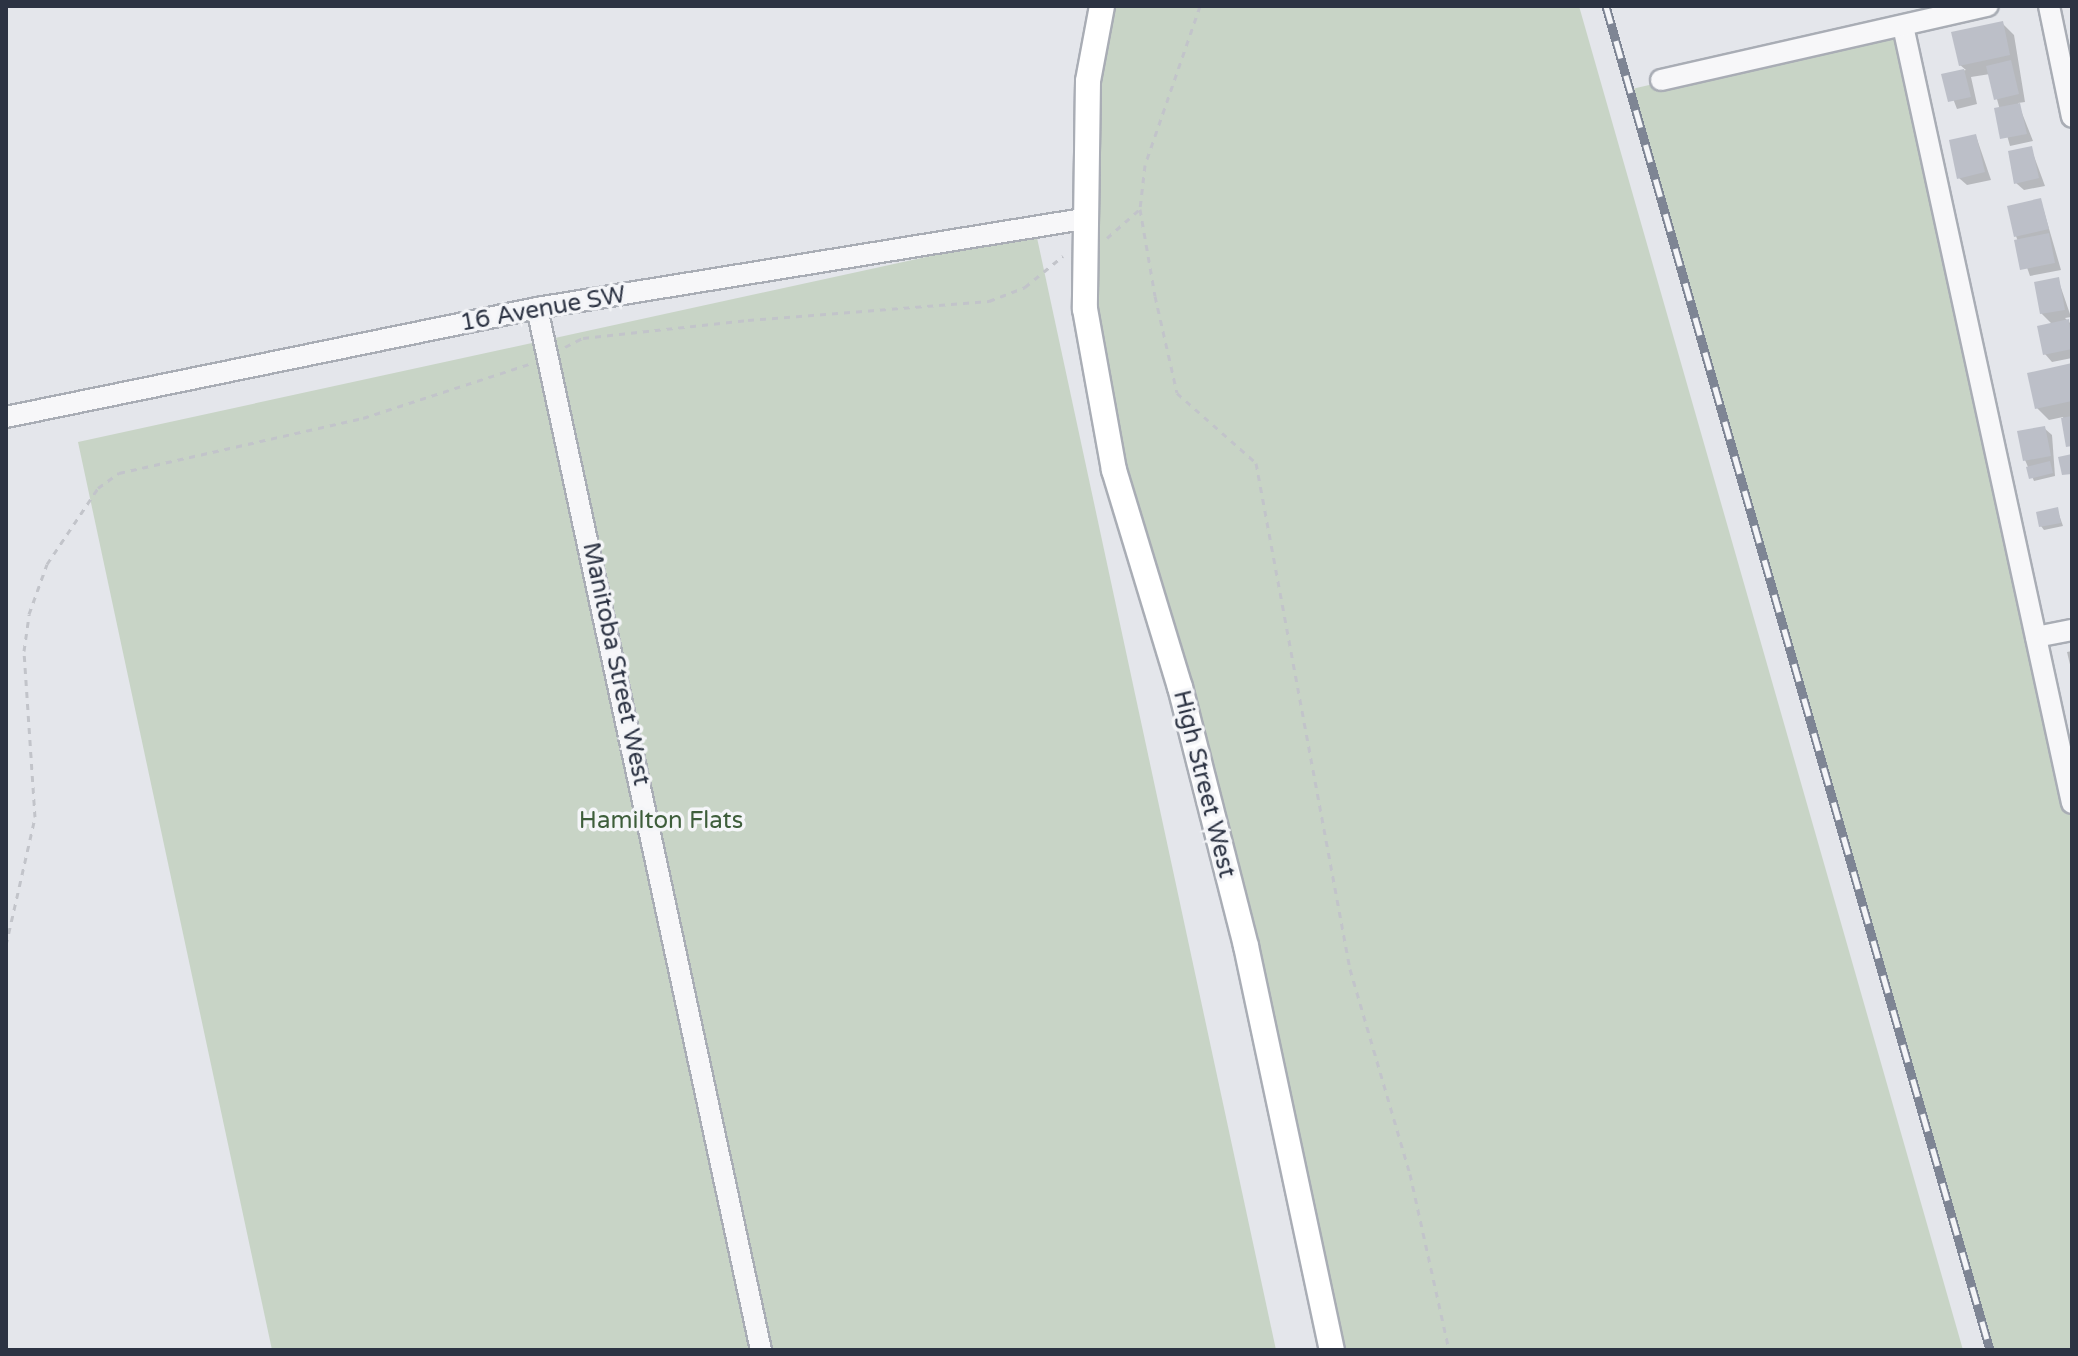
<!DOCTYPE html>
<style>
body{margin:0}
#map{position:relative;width:2078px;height:1356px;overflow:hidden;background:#e4e6eb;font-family:"Varela Round",sans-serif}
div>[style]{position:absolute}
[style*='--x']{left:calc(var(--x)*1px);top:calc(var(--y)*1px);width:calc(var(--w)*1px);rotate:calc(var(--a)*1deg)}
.green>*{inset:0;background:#c8d4c6}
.shadow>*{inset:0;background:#0003}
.building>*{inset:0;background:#bcbfc8}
.path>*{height:3px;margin-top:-1.5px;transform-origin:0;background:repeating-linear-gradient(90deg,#c2c4ca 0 6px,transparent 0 12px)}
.roads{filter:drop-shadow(2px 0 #a9adb5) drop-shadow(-2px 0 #a9adb5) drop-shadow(0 2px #a9adb5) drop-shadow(0 -2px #a9adb5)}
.minor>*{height:20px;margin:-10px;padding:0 10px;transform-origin:10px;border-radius:10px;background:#f7f7f9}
.major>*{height:24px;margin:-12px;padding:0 12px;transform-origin:12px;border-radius:12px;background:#fff}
.rail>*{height:9px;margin-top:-4.5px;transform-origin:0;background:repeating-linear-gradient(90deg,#f4f5f8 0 18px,#7e8594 0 36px);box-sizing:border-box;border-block:2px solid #7e8594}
span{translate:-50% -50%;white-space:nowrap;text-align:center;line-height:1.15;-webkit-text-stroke:7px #f4f5f8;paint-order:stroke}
.street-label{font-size:24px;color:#2c3343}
.park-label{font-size:24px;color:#3e5e3b}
.frame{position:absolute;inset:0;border:8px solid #2c3343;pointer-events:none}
</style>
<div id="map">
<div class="green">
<i style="clip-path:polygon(1107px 6px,1579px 6px,1963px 1350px,1335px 1350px,1123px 482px,1085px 234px)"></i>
<i style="clip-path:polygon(1903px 26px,2072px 803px,2072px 1350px,1993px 1350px,1632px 89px)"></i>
<i style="clip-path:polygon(1036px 233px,1276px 1350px,272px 1350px,78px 442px)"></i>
</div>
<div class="shadow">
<i style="clip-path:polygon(2002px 23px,2014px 35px,2025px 102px,2018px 103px,2033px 141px,2010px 146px,1990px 74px,1971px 77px,1977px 104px,1957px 109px,1944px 75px,1966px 70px,1960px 65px)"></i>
<i style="clip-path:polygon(1976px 136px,1991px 180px,1967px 185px,1959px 178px)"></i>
<i style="clip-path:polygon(2031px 148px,2045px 186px,2024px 190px,2016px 183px)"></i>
<i style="clip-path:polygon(2041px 201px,2061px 270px,2030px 276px,2016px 236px)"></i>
<i style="clip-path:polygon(2058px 279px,2071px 317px,2065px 318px,2072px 325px,2072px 358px,2052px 362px,2045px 354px,2052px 324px,2041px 313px)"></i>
<i style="clip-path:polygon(2072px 365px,2072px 450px,2063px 417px,2049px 420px,2037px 408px)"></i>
<i style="clip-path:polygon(2044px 428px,2052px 435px,2055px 476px,2034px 481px,2025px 460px)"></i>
<i style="clip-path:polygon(2057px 509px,2063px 526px,2044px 530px,2041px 526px)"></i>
<i style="clip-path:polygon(2072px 651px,2072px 673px,2067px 652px)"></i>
</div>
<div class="building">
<i style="clip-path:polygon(2003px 21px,2010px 55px,1959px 66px,1951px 32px)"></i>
<i style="clip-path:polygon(2011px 60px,2019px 94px,1994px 100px,1986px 66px)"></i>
<i style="clip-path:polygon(1964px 69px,1971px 97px,1948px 102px,1941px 74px)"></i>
<i style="clip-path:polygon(2020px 103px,2027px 134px,2000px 139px,1994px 108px)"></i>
<i style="clip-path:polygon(1976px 134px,1985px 172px,1957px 179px,1949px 140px)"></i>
<i style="clip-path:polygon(2032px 146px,2039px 178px,2014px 184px,2008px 151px)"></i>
<i style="clip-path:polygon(2041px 198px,2049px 229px,2014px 237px,2007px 206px)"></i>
<i style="clip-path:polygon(2049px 233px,2055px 263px,2020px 270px,2014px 240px)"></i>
<i style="clip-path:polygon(2059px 277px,2065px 310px,2040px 314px,2034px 282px)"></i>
<i style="clip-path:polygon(2069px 319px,2072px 349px,2043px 355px,2037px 326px)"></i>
<i style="clip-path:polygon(2072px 363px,2072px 401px,2035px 409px,2027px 373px)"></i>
<i style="clip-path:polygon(2072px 416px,2072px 446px,2066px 447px,2061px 418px)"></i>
<i style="clip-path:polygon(2045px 426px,2051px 456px,2023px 461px,2017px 431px)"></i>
<i style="clip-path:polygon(2072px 454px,2072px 474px,2062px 475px,2058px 457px)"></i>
<i style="clip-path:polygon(2050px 461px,2053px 473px,2029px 479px,2026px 467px)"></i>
<i style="clip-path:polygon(2058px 507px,2061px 523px,2039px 527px,2036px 512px)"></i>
</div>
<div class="path">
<i style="--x:1200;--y:6;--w:168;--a:109.1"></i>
<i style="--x:1145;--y:165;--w:44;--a:96.5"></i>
<i style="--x:1140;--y:209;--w:88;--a:80.2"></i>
<i style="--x:1155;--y:296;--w:99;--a:77.2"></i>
<i style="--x:1177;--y:393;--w:106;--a:41.5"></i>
<i style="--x:1256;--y:463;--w:515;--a:79.48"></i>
<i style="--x:1350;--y:969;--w:214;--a:73.7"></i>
<i style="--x:1410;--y:1174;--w:180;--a:77.5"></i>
<i style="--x:1107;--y:238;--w:44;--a:-41.3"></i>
<i style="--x:565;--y:347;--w:20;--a:-27"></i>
<i style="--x:583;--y:338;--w:166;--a:-6.2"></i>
<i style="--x:748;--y:320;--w:242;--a:-4.5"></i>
<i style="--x:989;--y:301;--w:39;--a:-21"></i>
<i style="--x:1025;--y:287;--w:49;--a:-39.2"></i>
<i style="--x:6;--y:945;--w:131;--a:-77.2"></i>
<i style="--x:35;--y:817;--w:166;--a:-93.8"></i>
<i style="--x:24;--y:651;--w:37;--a:-82"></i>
<i style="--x:29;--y:614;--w:53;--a:-70.2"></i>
<i style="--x:47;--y:564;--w:92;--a:-56.1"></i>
<i style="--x:98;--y:488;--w:26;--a:-36"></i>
<i style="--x:119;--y:473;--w:250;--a:-12.7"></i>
<i style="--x:363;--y:418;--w:175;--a:-18"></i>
</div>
<div class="roads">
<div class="minor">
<i style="--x:2049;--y:6;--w:113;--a:78.3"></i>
<i style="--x:1903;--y:26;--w:795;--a:77.73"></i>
<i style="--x:1661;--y:80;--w:335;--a:-12.8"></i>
<i style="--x:537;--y:308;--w:1066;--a:77.87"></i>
<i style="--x:6;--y:417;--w:542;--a:-11.6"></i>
<i style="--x:537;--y:308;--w:553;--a:-9.26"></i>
<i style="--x:2036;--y:637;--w:37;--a:-11"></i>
</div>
<div class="major">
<i style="--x:1102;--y:6;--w:76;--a:100.6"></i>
<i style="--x:1088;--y:81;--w:228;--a:90.8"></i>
<i style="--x:1085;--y:309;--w:164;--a:79.8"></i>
<i style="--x:1114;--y:470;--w:227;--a:73.1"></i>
<i style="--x:1180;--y:687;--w:267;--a:75.7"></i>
<i style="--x:1246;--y:946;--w:413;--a:78"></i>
</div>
</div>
<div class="rail">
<i style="--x:1606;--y:6;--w:1398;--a:74.05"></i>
</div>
<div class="street-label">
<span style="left:543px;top:309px;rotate:-10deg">16 Avenue SW</span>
<span style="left:616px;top:664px;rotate:78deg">Manitoba Street West</span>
<span style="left:1204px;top:784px;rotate:76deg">High Street West</span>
</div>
<div class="park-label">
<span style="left:661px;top:821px">Hamilton Flats</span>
</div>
<div class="frame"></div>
</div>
